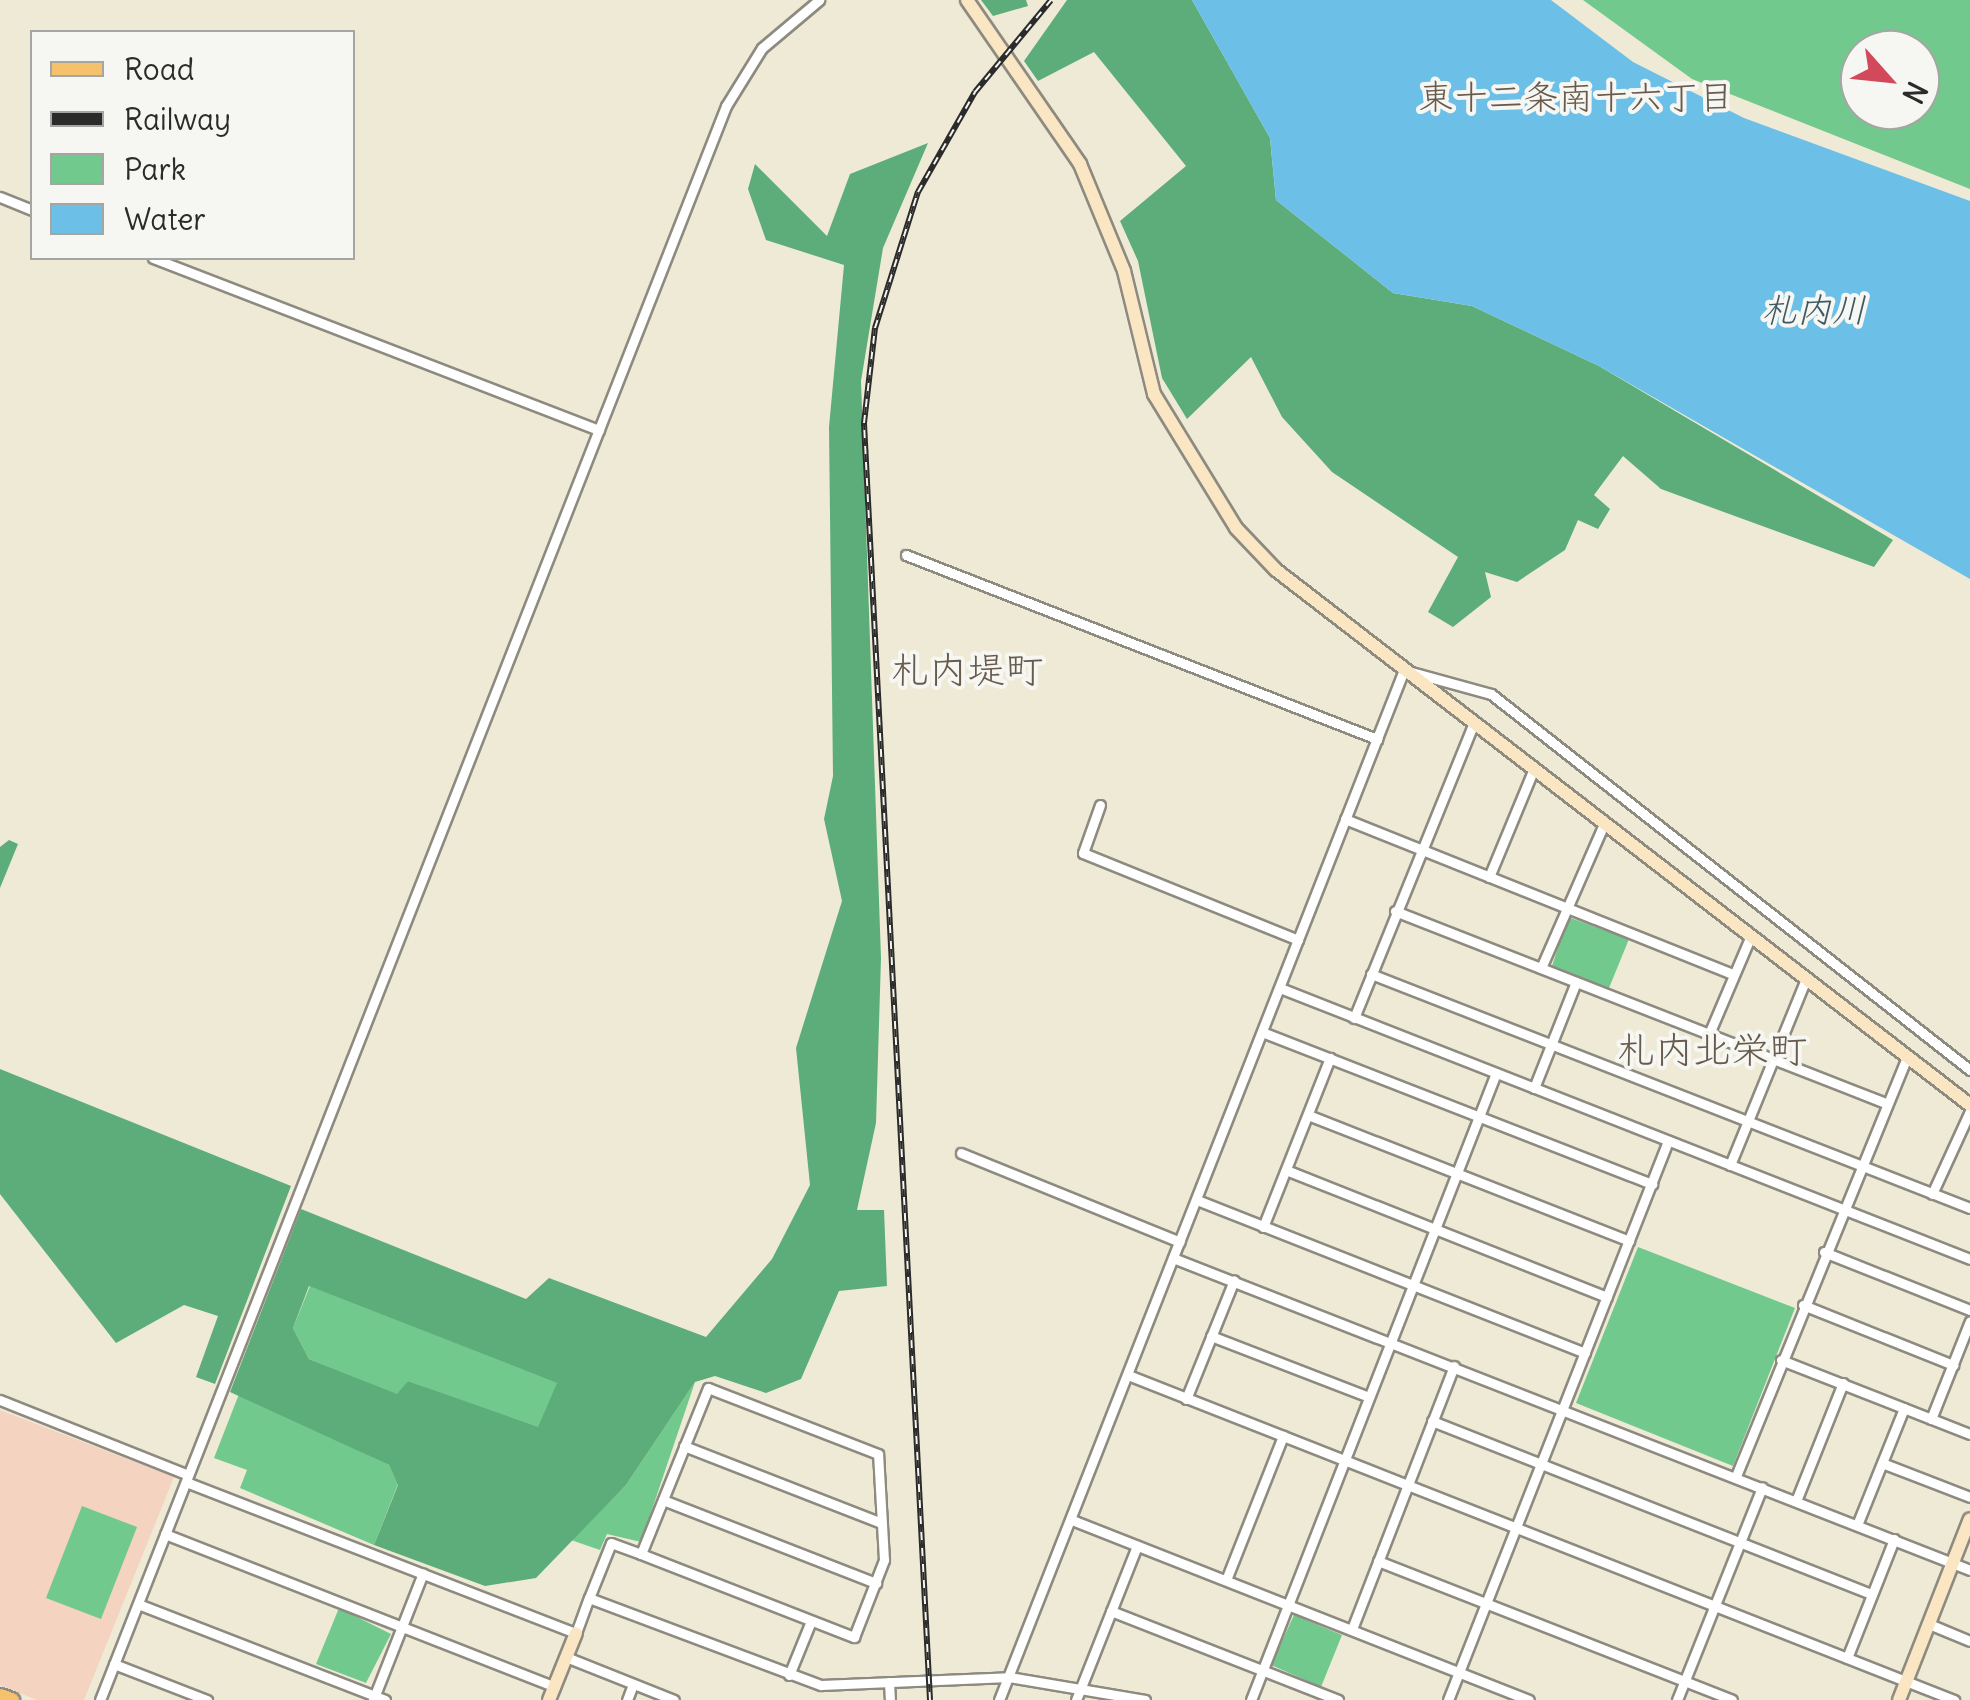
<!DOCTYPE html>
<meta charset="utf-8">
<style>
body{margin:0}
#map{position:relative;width:1970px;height:1700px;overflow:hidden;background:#efead5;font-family:Delius,"Klee One",sans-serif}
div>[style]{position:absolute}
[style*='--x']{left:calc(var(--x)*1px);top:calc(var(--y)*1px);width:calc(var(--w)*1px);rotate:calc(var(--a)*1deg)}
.built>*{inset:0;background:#f4d3c0}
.green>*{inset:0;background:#71c98e}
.forest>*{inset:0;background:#5cad79}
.water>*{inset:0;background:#6cc0e8}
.roads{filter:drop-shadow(2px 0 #8d8a80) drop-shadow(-2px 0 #8d8a80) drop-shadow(0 2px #8d8a80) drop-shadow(0 -2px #8d8a80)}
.street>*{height:9px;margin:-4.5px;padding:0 4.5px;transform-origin:4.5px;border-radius:4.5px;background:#fff}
.secondary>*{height:12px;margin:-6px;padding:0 6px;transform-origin:6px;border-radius:6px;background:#fbe6c4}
.primary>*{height:15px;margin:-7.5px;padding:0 7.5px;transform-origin:7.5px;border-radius:7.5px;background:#f5c16b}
.rail>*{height:6px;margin-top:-3px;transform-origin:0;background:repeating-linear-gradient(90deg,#f6f6f2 0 8px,#2b2b2b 0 16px);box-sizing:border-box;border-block:2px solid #2b2b2b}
span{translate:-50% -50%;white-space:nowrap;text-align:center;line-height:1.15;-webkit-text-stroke:8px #f6f6f2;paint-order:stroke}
.neighbourhood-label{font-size:35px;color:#685b4c}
.water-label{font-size:35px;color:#3e5864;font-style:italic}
.quarter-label{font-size:38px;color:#685b4c}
.legend{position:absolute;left:30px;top:30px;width:325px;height:230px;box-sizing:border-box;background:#f6f6f2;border:2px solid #a5a5a2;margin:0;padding:12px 18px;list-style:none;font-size:30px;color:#2b2b2b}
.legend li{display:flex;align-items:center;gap:20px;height:50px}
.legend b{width:50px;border:2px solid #a5a5a2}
.north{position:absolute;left:1840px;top:30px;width:100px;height:100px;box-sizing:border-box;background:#f6f6f2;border:2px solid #a5a5a2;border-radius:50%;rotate:117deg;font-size:28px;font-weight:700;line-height:40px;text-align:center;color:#2b2b2b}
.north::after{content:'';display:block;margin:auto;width:35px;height:45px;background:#d1495b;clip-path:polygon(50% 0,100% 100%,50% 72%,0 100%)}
</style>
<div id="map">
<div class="built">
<i style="clip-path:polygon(0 1410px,174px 1477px,84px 1700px,37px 1700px,0 1685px)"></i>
</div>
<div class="green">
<i style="clip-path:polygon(evenodd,1583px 0,1970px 0,1970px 189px,1692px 79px,1583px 0,1860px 50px,1920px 50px,1920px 110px,1860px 110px,1860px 50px)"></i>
<i style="clip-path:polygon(1568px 917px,1629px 939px,1609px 988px,1552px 966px)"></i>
<i style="clip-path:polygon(1638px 1247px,1795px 1308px,1733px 1466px,1576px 1403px)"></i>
<i style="clip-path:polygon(310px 1286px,558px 1383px,538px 1428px,408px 1381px,398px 1395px,309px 1359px,293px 1328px)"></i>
<i style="clip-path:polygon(695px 1382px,641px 1542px,607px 1534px,600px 1550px,571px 1540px,626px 1485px)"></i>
<i style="clip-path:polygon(239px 1394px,389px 1465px,398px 1484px,374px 1545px,240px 1488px,247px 1470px,214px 1458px)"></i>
<i style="clip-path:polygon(82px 1506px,137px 1527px,101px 1619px,46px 1598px)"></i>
<i style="clip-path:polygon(339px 1608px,391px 1634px,366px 1683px,316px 1664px)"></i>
<i style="clip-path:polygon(1294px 1615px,1342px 1635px,1321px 1687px,1271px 1665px)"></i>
</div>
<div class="forest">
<i style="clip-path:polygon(981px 0,1026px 0,1028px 6px,993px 16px)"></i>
<i style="clip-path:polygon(1067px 0,1192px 0,1270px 138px,1276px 200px,1393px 293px,1472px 306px,1599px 366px,1893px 540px,1874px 567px,1661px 489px,1623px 456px,1594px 495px,1610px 509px,1598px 529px,1578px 520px,1565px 550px,1517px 582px,1485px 572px,1491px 597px,1453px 627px,1428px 612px,1458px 557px,1332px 472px,1282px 417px,1251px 357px,1187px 419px,1162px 378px,1138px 261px,1120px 221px,1186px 166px,1094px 52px,1038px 81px,1024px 61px)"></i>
<i style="clip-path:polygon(evenodd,928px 143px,883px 248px,861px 381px,881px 958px,876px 1123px,857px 1210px,884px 1210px,887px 1286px,839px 1291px,801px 1379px,766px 1393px,715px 1376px,695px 1382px,626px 1485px,536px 1578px,485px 1586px,374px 1545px,398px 1485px,389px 1465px,230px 1392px,301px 1209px,526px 1299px,549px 1278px,706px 1337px,772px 1259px,810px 1185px,796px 1048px,842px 901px,824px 819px,833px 776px,829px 427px,844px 265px,766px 240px,748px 189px,755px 164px,827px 236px,850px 174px,928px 143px,309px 1286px,557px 1383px,538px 1427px,408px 1381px,397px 1394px,309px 1359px,293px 1328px,309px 1286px)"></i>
<i style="clip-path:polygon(9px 840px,18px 844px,0 888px,0 847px)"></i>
<i style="clip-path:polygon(0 1069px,291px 1186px,215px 1384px,196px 1377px,218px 1316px,184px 1305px,116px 1343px,0 1194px)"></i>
</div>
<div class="water">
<i style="clip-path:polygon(1192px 0,1551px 0,1633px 62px,1744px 118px,1970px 201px,1970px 579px,1599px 366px,1472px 306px,1393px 293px,1276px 200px,1270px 138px)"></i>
</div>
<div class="roads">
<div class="street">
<i style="--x:0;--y:197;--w:35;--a:22"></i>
<i style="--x:153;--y:258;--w:478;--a:21.1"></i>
<i style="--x:906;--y:555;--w:506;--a:21.34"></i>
<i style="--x:1100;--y:805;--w:51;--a:109.5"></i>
<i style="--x:1083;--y:853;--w:232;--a:22"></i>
<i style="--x:1345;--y:819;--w:418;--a:21.8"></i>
<i style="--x:1489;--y:877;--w:115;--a:-67.5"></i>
<i style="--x:1395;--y:911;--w:524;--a:21.38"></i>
<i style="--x:1541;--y:968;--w:155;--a:-66.4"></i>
<i style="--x:1371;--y:974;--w:643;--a:21.34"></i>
<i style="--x:1280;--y:988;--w:741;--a:21.44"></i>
<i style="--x:1354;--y:1018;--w:316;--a:-67.9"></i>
<i style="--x:1262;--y:1032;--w:419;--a:21.3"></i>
<i style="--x:1709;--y:1034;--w:104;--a:-66.9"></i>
<i style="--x:1534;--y:1088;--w:114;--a:-68.4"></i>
<i style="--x:1308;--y:1115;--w:345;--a:21.4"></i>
<i style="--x:961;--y:1153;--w:236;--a:22.1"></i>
<i style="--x:1730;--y:1165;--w:201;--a:-67.8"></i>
<i style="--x:1286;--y:1170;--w:345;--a:21.6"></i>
<i style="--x:1932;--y:1194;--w:91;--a:-65.4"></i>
<i style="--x:1197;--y:1200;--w:417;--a:21.5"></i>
<i style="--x:1263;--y:1227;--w:182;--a:-68.4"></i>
<i style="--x:1824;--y:1252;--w:157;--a:21.7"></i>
<i style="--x:1173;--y:1258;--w:856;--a:21.38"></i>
<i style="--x:1803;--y:1305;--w:162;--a:21.8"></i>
<i style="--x:1211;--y:1336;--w:169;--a:21.1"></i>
<i style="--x:1781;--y:1360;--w:203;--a:21.4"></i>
<i style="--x:1128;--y:1375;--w:888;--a:21.48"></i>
<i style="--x:1186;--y:1399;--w:128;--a:-68"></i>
<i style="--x:0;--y:1400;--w:202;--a:21.7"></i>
<i style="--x:1931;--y:1419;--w:105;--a:-68.3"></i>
<i style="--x:1432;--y:1421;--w:473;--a:21.5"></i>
<i style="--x:684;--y:1446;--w:212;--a:21.3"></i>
<i style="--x:1882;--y:1463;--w:94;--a:21.1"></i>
<i style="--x:1736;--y:1476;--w:453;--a:-67.8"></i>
<i style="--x:186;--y:1482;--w:418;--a:21.2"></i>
<i style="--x:576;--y:1633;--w:37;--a:-70"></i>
<i style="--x:589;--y:1598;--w:248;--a:20.6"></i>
<i style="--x:821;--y:1685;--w:188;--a:-2.4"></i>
<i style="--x:1009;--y:1677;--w:138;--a:9.6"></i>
<i style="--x:663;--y:1500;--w:229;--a:21.3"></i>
<i style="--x:1796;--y:1501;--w:127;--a:-68.3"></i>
<i style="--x:1072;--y:1520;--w:491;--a:21.5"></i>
<i style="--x:1857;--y:1525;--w:126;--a:-68.1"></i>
<i style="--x:165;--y:1534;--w:419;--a:21.4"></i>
<i style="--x:1378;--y:1561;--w:380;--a:21.4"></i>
<i style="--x:1226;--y:1580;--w:155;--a:-68.4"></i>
<i style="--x:589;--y:1598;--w:59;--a:-68.2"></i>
<i style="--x:611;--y:1543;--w:32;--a:20"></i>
<i style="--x:641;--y:1554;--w:229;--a:21.3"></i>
<i style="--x:854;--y:1637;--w:83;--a:-68.7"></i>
<i style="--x:884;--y:1560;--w:106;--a:-93.2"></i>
<i style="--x:878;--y:1454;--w:182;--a:-158.8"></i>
<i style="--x:708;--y:1388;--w:179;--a:112"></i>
<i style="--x:138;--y:1604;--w:265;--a:21.2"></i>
<i style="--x:1111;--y:1611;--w:244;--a:21.4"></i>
<i style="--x:1929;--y:1624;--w:44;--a:22.5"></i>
<i style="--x:1352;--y:1629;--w:282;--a:-68.8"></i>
<i style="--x:566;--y:1657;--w:116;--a:21.7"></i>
<i style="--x:1847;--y:1658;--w:128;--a:-68.4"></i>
<i style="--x:114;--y:1664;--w:100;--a:21.2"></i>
<i style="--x:789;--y:1675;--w:58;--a:-67.8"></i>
<i style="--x:889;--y:1682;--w:18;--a:87"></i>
<i style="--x:100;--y:1700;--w:1713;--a:-68.56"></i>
<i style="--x:726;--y:106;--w:68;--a:-58.2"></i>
<i style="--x:762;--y:48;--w:75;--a:-40.1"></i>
<i style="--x:373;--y:1700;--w:136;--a:-68.5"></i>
<i style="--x:627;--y:1700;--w:17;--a:-69"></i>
<i style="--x:999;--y:1700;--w:1107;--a:-68.54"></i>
<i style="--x:1404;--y:670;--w:90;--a:15.4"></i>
<i style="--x:1491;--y:694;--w:609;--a:38.13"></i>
<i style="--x:1076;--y:1700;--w:166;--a:-68.4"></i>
<i style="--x:1251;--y:1700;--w:673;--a:-68.66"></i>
<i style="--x:1448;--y:1700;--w:601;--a:-68.52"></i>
<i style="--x:1677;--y:1700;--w:229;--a:-68.2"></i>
</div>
<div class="secondary">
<i style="--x:967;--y:0;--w:199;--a:55.4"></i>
<i style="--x:1080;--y:164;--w:116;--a:67.6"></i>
<i style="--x:1124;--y:271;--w:127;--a:76.3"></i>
<i style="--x:1154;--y:394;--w:157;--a:58.5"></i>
<i style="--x:1236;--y:528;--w:58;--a:46.4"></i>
<i style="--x:1276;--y:570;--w:876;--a:37.63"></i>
<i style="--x:549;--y:1700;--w:72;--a:-68.1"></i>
<i style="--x:1899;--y:1700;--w:194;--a:-68.6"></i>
</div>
<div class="primary">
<i style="--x:0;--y:1696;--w:12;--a:20"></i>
</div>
</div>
<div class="rail">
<i style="--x:930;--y:1700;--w:1279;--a:-92.96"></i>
<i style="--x:864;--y:423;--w:96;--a:-83.4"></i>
<i style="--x:875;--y:328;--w:143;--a:-72.5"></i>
<i style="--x:918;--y:192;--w:115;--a:-60.3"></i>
<i style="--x:975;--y:92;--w:119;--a:-50.4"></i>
</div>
<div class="neighbourhood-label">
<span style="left:1576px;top:96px">東十二条南十六丁目</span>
</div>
<div class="water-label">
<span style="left:1814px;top:309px">札内川</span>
</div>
<div class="quarter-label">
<span style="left:967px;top:670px">札内堤町</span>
<span style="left:1712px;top:1050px">札内北栄町</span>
</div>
<ul class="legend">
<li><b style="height:12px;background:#f5c16b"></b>Road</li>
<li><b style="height:12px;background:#2b2b2b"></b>Railway</li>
<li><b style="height:28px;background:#71c98e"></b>Park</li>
<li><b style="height:28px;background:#6cc0e8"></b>Water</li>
</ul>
<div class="north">N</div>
</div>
